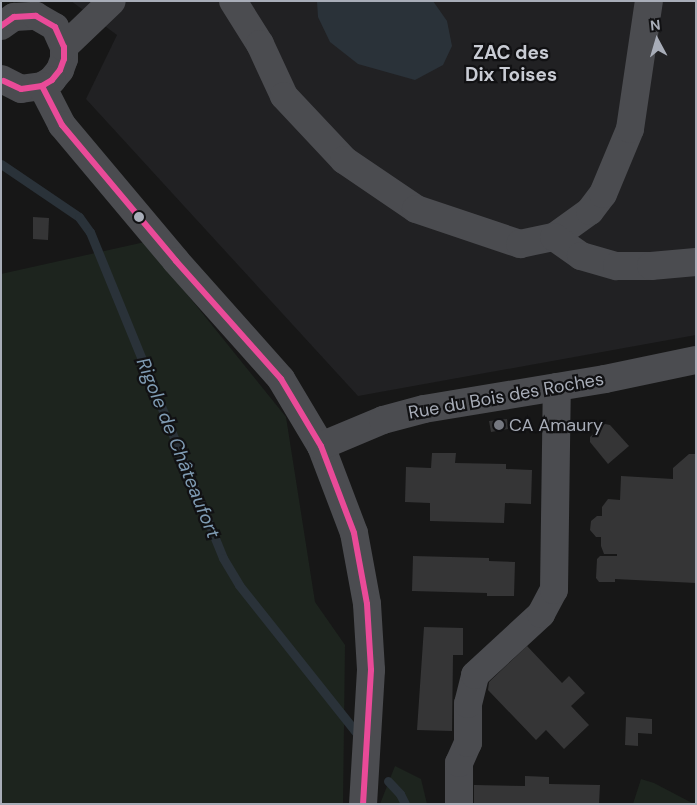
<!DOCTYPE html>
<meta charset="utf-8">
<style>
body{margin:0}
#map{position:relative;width:697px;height:805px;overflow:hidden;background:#171717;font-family:"DM Sans",sans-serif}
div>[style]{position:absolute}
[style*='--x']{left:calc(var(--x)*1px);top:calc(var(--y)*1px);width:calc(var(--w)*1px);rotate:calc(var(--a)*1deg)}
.built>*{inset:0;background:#212123}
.green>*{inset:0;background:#1d241e}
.water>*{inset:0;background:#2a3239}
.stream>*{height:9px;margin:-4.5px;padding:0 4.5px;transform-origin:4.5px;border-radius:4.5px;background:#2a3239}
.building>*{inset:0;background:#353536}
.minor>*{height:28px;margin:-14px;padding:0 14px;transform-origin:14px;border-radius:14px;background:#4b4c50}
.bus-1>*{height:6px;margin:-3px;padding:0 3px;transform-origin:3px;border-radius:3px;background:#e94a98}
.dots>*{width:14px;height:14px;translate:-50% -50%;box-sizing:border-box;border:2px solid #111113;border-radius:50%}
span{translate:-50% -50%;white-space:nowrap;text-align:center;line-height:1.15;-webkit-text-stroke:4.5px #111113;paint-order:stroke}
.street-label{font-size:18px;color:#a8adb8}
.poi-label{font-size:18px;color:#a8adb8}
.left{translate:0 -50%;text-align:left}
.neighbourhood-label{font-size:19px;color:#c9ccd4;font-weight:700}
.water-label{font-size:19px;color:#7f9bb3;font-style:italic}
.frame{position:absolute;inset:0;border:2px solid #a8adb8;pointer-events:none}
.north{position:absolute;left:632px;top:15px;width:50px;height:50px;-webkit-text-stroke:4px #111113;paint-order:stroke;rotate:354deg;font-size:14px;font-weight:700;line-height:20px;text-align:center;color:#a8adb8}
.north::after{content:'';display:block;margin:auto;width:18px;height:22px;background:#a8adb8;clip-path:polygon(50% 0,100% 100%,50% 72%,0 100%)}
</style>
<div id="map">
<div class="built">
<i style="clip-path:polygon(71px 1px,696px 1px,696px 335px,358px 396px,86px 99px,117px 35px)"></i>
</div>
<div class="green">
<i style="clip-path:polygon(145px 242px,286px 417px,315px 602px,345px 645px,343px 804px,1px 804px,1px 274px)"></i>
<i style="clip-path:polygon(395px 766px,421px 779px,427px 804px,380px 804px)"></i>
<i style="clip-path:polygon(641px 779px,654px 783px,694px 804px,633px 804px)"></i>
</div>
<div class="water">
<i style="clip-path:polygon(317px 1px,433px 1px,447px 21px,452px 46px,443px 65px,415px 80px,358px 64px,330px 42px,318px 17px)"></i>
</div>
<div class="stream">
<i style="--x:1;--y:164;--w:94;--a:34.2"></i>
<i style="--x:79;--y:217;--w:19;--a:54"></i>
<i style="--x:90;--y:232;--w:352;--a:67.8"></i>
<i style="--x:223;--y:558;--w:31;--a:59"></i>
<i style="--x:239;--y:585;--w:194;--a:51.5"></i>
<i style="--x:388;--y:781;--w:18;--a:47"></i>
<i style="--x:400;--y:794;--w:11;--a:63"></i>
</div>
<div class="building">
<i style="clip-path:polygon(33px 217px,49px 218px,48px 240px,33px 239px)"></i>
<i style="clip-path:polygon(507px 419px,508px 429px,491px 432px,489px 421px)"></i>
<i style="clip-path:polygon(605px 424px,610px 425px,629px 446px,608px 464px,590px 442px,590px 437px)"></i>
<i style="clip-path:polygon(432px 453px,456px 453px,455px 463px,506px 464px,506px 469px,532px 470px,531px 504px,505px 503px,504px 523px,430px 521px,430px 503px,405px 502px,406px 467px,431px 468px)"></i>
<i style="clip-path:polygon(689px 454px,696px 454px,696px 583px,615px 579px,615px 582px,599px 582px,596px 578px,597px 559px,600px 556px,617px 556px,617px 554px,604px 554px,601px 546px,601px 537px,596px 537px,590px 530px,591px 521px,597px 516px,602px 516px,602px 507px,608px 499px,620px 500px,621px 476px,673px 479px,673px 468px)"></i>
<i style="clip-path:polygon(413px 556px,489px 558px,489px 561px,515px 562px,514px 596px,487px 596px,487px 593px,412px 591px)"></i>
<i style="clip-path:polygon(424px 627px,463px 628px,463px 655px,453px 655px,452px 731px,417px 730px)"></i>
<i style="clip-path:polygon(527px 646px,562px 683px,569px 676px,585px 693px,571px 706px,589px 725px,564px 749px,546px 730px,536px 740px,488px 690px,489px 682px)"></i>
<i style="clip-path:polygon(626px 717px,652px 719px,652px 734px,638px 733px,638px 746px,625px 745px)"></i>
<i style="clip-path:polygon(525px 776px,549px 777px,549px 784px,600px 785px,599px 804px,474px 804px,474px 785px,525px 786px)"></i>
</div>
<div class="minor">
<i style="--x:233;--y:1;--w:51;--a:57.9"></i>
<i style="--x:260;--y:44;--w:57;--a:65.2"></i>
<i style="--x:284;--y:96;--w:88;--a:46.8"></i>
<i style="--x:344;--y:160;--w:87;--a:34.2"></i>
<i style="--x:416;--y:209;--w:110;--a:18.6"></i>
<i style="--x:520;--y:244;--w:35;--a:-12"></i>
<i style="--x:554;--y:237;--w:44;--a:-35.8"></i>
<i style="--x:590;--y:211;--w:21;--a:-53"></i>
<i style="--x:603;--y:194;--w:70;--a:-67.4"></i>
<i style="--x:630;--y:129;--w:129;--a:-81.6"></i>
<i style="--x:1;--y:26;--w:16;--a:-35"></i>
<i style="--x:14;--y:17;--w:22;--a:-3"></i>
<i style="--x:36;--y:16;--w:22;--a:30"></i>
<i style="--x:55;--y:27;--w:22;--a:66"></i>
<i style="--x:64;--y:47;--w:12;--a:90"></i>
<i style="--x:64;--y:59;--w:12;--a:110"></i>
<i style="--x:60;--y:70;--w:13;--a:129"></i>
<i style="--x:52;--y:80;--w:12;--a:149"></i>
<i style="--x:42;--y:86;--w:21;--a:172"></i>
<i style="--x:21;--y:89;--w:22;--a:-153"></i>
<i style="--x:64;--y:47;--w:66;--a:-43.8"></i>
<i style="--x:42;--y:86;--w:44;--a:62.9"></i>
<i style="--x:62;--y:125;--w:177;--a:50"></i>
<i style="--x:176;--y:261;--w:158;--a:48.3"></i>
<i style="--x:281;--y:379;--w:78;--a:59.2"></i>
<i style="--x:321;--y:446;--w:93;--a:69.2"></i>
<i style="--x:354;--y:533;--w:72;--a:79.6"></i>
<i style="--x:367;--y:604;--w:66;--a:86.5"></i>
<i style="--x:371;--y:670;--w:134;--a:93.4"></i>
<i style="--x:554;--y:237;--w:33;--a:35"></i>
<i style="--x:581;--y:256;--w:37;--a:16"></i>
<i style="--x:617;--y:266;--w:34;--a:0"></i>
<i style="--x:651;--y:266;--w:45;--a:-5.1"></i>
<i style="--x:321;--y:446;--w:67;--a:-22.8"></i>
<i style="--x:383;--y:420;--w:42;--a:-15"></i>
<i style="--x:424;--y:409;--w:183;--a:-9.4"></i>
<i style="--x:605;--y:379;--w:93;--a:-11.8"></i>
<i style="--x:459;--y:804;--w:41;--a:-90"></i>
<i style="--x:459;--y:763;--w:22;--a:-66"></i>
<i style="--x:468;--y:743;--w:39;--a:-90"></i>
<i style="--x:468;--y:704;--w:30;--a:-76"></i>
<i style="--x:475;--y:675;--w:90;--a:-42.7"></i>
<i style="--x:541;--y:614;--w:27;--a:-62"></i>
<i style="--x:554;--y:590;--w:203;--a:-89.2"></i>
</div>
<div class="bus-1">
<i style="--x:1;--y:26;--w:16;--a:-35"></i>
<i style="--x:14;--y:17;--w:22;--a:-3"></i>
<i style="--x:36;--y:16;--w:22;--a:30"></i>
<i style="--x:55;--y:27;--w:22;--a:66"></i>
<i style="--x:64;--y:47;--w:12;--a:90"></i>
<i style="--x:64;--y:59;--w:12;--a:110"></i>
<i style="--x:60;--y:70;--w:13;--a:129"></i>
<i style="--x:52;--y:80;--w:12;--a:149"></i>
<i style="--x:42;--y:86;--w:21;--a:172"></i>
<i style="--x:21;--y:89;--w:19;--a:-155"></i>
<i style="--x:42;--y:86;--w:44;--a:62.9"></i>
<i style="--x:62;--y:125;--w:177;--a:50"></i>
<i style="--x:176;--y:261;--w:158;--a:48.3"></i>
<i style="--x:281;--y:379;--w:78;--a:59.2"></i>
<i style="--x:321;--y:446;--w:93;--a:69.2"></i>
<i style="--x:354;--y:533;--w:72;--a:79.6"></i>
<i style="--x:367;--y:604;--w:66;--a:86.5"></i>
<i style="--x:371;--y:670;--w:134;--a:93.4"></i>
</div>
<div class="dots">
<i style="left:139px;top:217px;background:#a8adb8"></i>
<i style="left:499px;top:425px;background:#757880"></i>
</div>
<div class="street-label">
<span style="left:506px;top:396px;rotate:-10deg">Rue du Bois des Roches</span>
</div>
<div class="poi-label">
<span class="left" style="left:509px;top:425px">CA Amaury</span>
</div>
<div class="neighbourhood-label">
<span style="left:511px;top:64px">ZAC des<br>Dix Toises</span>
</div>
<div class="water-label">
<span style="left:178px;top:448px;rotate:68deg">Rigole de Châteaufort</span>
</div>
<div class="frame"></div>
<div class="north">N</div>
</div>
